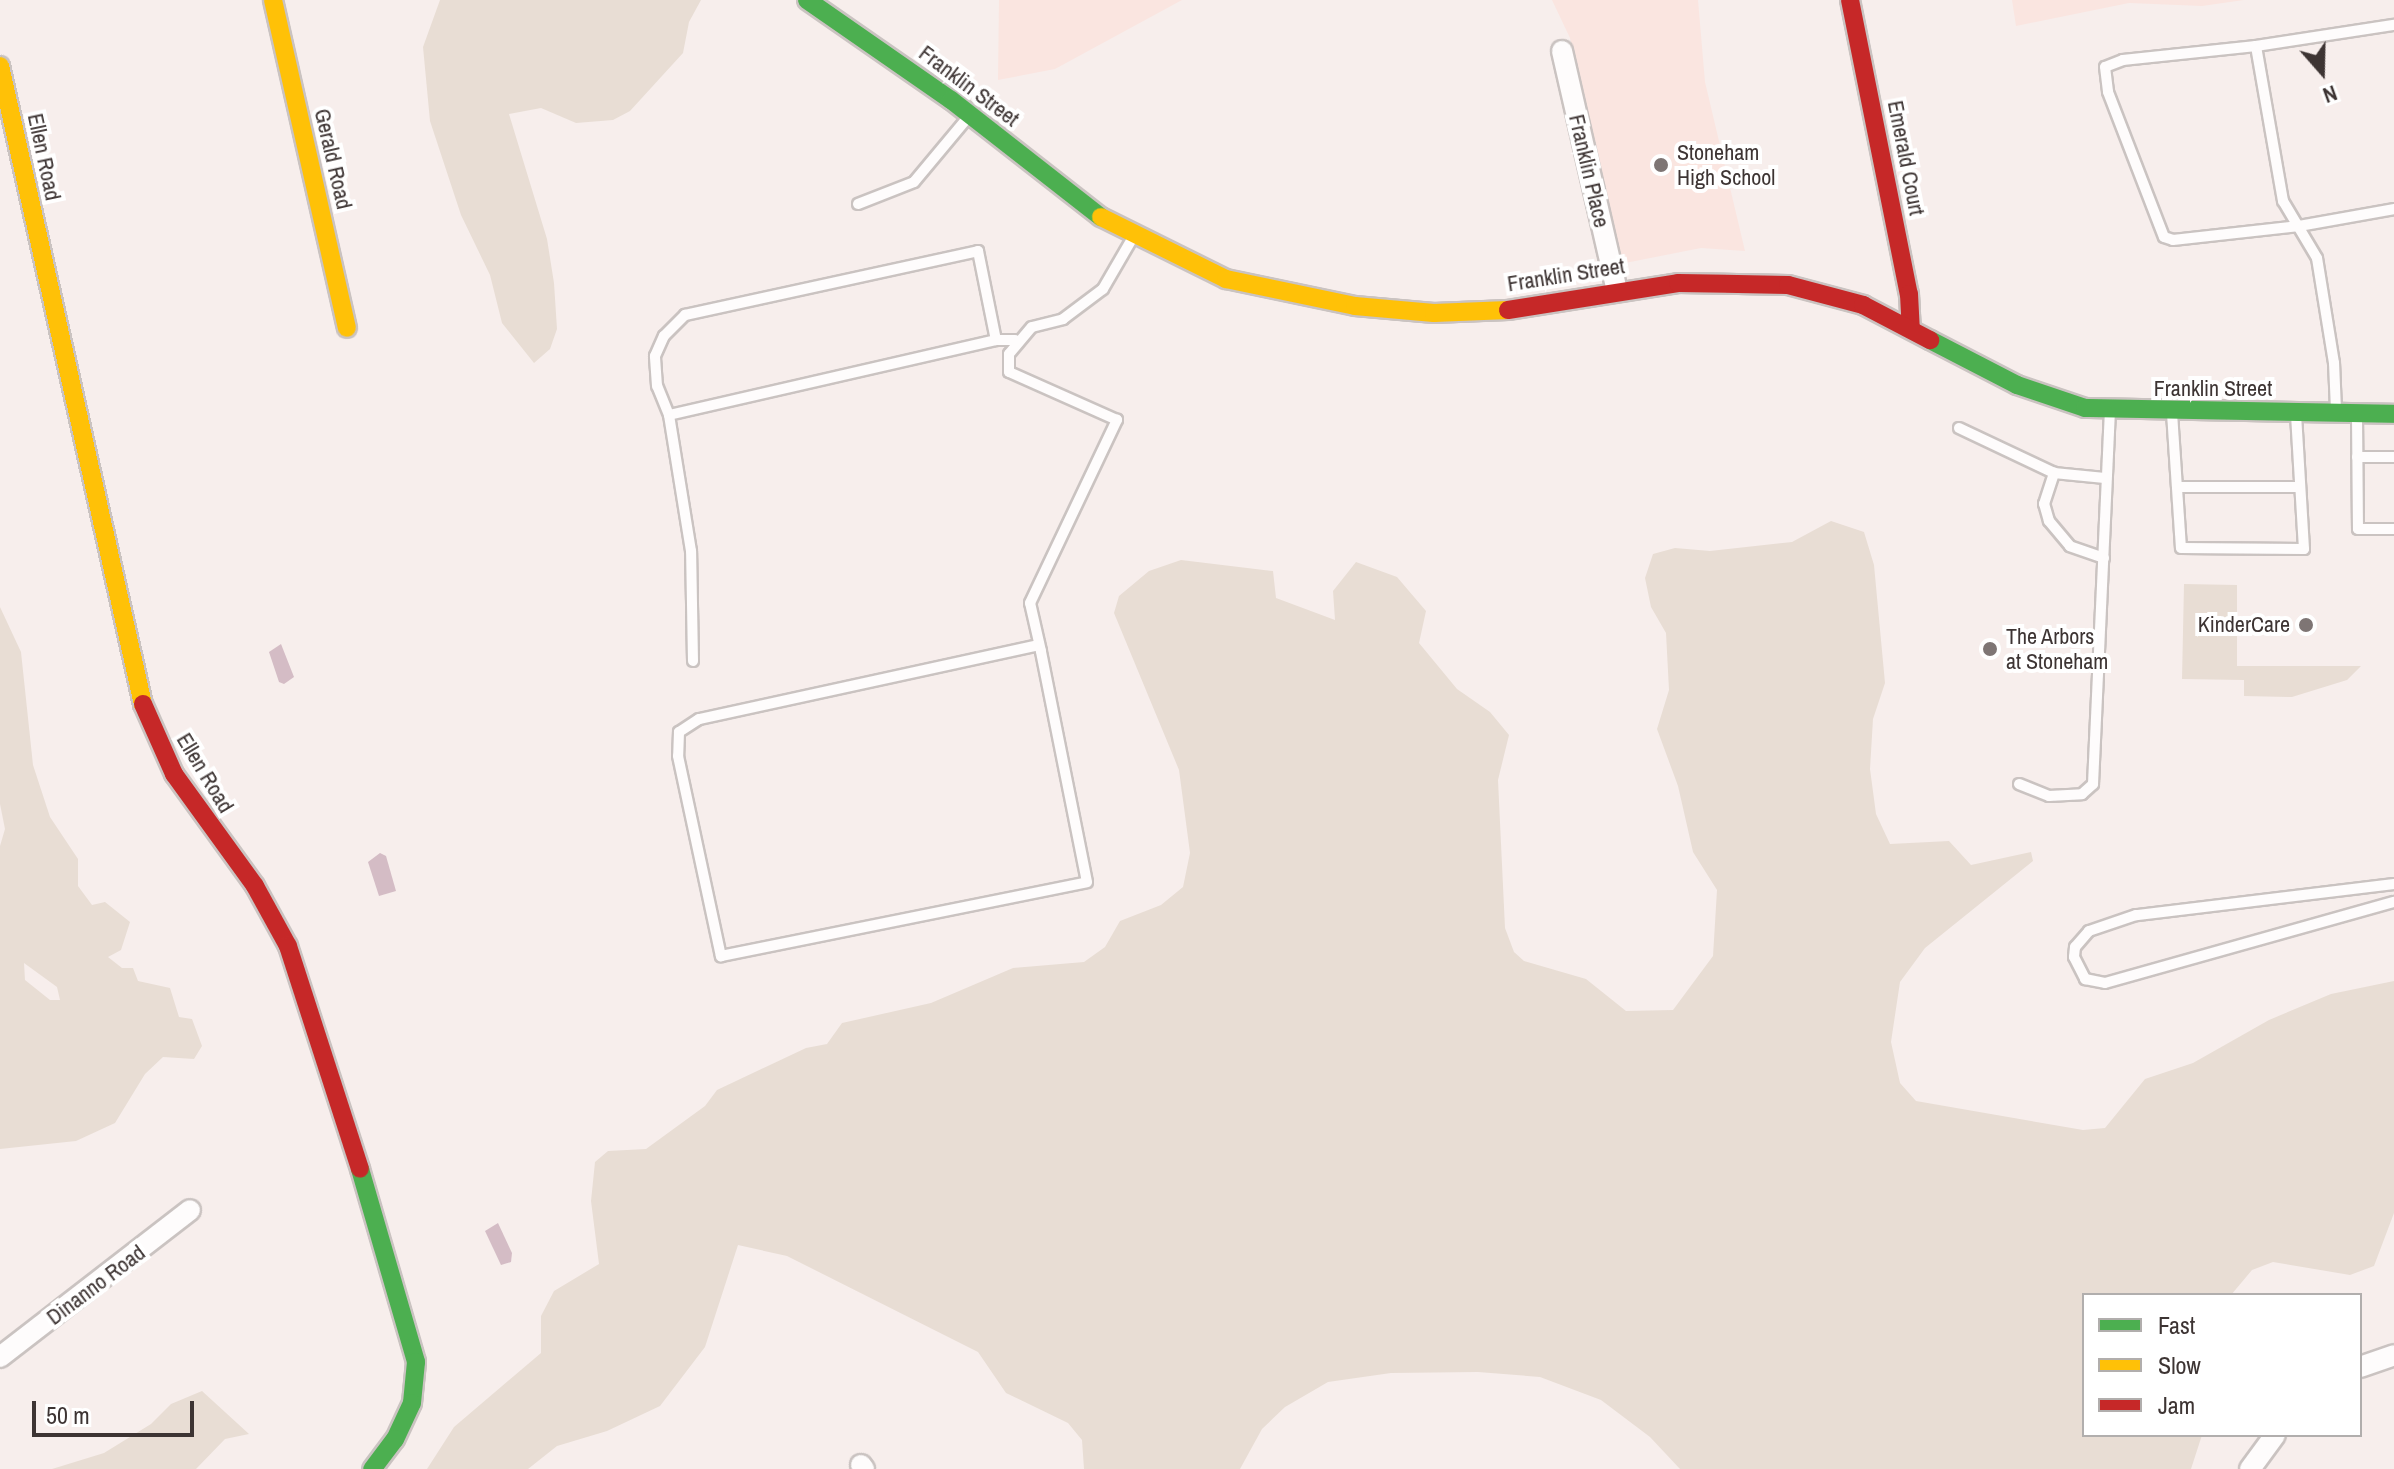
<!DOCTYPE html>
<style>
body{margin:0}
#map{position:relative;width:2394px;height:1469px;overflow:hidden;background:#f7eeec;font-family:"Archivo Narrow",sans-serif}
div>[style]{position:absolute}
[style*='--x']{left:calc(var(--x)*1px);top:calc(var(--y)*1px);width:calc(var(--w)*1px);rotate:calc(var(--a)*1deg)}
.built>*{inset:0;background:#fae5e0}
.green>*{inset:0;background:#e8ddd4}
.water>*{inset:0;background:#d4bcc5}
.roads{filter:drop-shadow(2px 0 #cac3c1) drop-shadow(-2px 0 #cac3c1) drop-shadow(0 2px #cac3c1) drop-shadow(0 -2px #cac3c1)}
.lane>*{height:10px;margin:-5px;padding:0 5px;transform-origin:5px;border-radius:5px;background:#fefcfc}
.street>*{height:20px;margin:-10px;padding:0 10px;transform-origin:10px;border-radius:10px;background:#fefcfc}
.fast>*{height:18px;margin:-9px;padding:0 9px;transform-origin:9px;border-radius:9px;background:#4caf50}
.slow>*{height:18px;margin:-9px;padding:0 9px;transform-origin:9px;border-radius:9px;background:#ffc107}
.jam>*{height:18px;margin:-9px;padding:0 9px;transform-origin:9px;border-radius:9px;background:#c62828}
.dots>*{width:22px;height:22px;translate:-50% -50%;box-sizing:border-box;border:4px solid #fff;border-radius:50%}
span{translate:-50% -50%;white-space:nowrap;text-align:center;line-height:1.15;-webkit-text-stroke:8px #fff;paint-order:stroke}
.street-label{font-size:22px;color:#3d3433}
.poi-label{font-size:22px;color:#3d3433}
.left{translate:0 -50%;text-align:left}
.right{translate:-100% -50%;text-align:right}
.legend{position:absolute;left:2082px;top:1293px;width:280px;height:144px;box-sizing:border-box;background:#fff;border:2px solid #b1aead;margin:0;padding:10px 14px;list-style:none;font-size:24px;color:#3d3433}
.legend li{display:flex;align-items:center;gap:16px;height:40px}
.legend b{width:40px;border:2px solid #b1aead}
.north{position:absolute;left:2282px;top:32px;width:80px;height:80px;-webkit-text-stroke:6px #fff;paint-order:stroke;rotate:160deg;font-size:22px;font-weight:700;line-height:32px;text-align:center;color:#3d3433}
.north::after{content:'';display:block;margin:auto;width:28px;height:36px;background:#3d3433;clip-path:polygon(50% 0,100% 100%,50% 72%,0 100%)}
.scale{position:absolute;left:32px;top:1401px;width:162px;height:36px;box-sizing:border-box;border:4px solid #3d3433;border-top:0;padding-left:10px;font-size:24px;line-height:28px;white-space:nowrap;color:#3d3433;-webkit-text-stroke:6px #fff;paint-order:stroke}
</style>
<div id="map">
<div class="built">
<i style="clip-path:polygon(999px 0,1182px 0,1055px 69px,998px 80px)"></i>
<i style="clip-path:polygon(1552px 0,1698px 0,1705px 82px,1745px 251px,1701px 248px,1620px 264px,1570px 38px)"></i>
<i style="clip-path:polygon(2012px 0,2244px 0,2202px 6px,2129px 3px,2016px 26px)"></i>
</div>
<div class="green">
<i style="clip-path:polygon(440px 0,701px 0,689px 22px,683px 53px,630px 111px,613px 120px,576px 123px,541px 108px,509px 114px,547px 239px,554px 283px,557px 329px,550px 349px,534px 363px,502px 323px,490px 275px,461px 215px,430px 121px,423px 47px)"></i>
<i style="clip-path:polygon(1831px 521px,1864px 532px,1874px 565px,1885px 683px,1873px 719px,1870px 769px,1876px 814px,1890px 844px,1949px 841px,1971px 865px,2031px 852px,2033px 861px,1925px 948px,1900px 982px,1891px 1042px,1900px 1083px,1916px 1101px,2083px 1130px,2105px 1128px,2145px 1079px,2193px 1063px,2269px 1020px,2331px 994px,2394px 981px,2394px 1213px,2374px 1266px,2350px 1275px,2273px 1262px,2252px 1270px,2231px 1295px,2084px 1295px,2084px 1435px,2202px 1435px,2191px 1469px,1680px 1469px,1650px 1437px,1601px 1400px,1540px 1377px,1478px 1372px,1391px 1373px,1328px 1382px,1285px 1407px,1262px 1429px,1240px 1469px,1084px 1469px,1082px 1440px,1068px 1423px,1006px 1393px,978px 1352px,787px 1256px,738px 1245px,705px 1347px,660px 1406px,607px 1431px,557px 1446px,528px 1469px,427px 1469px,454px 1427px,541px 1353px,541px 1316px,554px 1291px,599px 1264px,591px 1201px,595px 1162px,608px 1151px,646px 1149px,705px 1106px,717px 1090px,806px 1048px,827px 1044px,842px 1023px,931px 1003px,1013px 968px,1084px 962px,1105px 947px,1120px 921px,1161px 905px,1183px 887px,1190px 853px,1179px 770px,1114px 613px,1119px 596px,1149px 571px,1181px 560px,1273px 571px,1276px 598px,1335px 620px,1333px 591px,1356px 562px,1397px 577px,1426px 611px,1419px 643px,1457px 689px,1490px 712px,1509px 735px,1498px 780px,1505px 928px,1514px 952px,1524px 961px,1586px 979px,1626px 1011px,1673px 1010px,1713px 956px,1717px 890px,1693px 852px,1678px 786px,1657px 729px,1669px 690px,1666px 633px,1651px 607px,1645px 578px,1653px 554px,1675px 548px,1710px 551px,1792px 542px)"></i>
<i style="clip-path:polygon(2184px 584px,2237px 585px,2237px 666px,2361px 666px,2347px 680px,2292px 697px,2244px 696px,2244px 680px,2182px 679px)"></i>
<i style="clip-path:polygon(evenodd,0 607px,21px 652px,33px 765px,50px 817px,78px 859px,78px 886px,92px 905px,105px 902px,130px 922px,121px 950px,108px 957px,122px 968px,133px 968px,138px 981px,170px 988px,179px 1017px,192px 1019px,202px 1046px,194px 1059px,163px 1057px,145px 1074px,115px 1123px,76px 1141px,0 1149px,0 846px,5px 829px,0 804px,0 607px,24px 963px,57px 987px,60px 1000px,50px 1000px,25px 980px,24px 963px)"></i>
<i style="clip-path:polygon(202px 1391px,249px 1434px,225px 1439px,196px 1469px,52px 1469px,104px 1453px,151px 1424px,171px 1404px)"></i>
</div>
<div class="water">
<i style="clip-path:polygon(281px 644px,294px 677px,284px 684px,279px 682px,269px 652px)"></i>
<i style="clip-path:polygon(380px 853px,386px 856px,396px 891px,379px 896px,368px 862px)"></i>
<i style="clip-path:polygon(498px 1223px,512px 1253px,511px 1262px,501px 1265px,485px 1231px)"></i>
</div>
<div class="roads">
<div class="lane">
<i style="--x:2256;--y:46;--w:134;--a:174"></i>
<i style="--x:2123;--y:60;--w:19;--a:159"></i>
<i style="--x:2105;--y:67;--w:25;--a:83"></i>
<i style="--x:2108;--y:92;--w:155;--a:68.9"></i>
<i style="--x:2164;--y:237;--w:9;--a:18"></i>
<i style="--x:2173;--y:240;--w:127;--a:-6.3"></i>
<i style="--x:2299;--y:226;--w:97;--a:-10.1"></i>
<i style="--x:858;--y:204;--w:60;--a:-21.4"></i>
<i style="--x:914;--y:182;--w:86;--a:-50.2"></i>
<i style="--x:2336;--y:410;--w:47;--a:-92.4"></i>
<i style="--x:2334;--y:363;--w:106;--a:-99.2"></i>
<i style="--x:2317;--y:258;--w:66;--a:-120.8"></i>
<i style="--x:2283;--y:201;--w:157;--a:-99.9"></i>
<i style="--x:2256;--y:46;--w:140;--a:-8.7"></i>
<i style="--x:2172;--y:413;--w:135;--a:86.2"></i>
<i style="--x:2181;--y:548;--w:123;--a:0.5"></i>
<i style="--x:2304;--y:549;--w:135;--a:-93.4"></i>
<i style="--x:669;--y:415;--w:31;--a:-112"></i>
<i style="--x:657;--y:386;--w:30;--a:-94"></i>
<i style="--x:655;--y:356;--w:22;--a:-66"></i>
<i style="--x:664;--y:336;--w:30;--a:-45"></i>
<i style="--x:685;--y:315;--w:300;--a:-12.3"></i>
<i style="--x:978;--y:251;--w:91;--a:78.6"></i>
<i style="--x:2357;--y:416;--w:113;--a:89.5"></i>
<i style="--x:2358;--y:529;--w:36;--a:0"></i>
<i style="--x:1959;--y:428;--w:105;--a:25.3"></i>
<i style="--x:2357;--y:457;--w:37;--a:0"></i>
<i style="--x:2177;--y:487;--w:122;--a:0"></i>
<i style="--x:2104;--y:558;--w:36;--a:-161"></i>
<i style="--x:2070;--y:546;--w:33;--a:-130"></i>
<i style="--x:2049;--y:521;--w:18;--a:-106"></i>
<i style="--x:2044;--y:504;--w:33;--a:-72"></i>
<i style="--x:2054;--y:473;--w:51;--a:5.6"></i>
<i style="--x:1039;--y:645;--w:348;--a:167.7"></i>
<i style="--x:699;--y:719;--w:24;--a:147"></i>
<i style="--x:679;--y:732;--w:24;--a:92"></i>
<i style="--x:678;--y:756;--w:205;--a:77.9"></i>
<i style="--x:721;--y:956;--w:373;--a:-11.4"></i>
<i style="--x:1087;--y:882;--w:236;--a:-101.3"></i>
<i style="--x:1041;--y:651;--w:49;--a:-102.9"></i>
<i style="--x:1030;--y:603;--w:203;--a:-64.6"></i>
<i style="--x:1117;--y:420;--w:118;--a:-156"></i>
<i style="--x:1009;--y:372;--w:18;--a:-90"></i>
<i style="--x:1009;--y:354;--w:35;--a:-50"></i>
<i style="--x:1032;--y:327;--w:32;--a:-14"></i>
<i style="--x:1063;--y:319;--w:50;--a:-36.9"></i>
<i style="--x:1103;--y:289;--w:58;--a:-59.9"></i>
<i style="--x:693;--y:661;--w:110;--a:-91"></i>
<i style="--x:691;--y:551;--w:138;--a:-99.2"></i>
<i style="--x:669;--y:415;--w:335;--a:-12.9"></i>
<i style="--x:996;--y:340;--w:19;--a:0"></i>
<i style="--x:2019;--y:784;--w:32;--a:22"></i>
<i style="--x:2049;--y:796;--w:33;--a:-3"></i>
<i style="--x:2082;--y:794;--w:15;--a:-42"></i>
<i style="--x:2093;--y:784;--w:372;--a:-87.4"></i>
<i style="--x:2394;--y:884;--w:260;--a:173.1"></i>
<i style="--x:2136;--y:915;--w:50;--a:161.2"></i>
<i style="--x:2089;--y:931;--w:21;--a:131"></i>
<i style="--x:2075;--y:947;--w:10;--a:96"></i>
<i style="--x:2074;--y:957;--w:25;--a:63"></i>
<i style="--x:2085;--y:979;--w:20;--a:11"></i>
<i style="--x:2105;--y:983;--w:300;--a:-15.7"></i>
</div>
<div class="street">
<i style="--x:1562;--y:51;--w:246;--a:77.1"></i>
<i style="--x:0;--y:1357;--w:240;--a:-37.7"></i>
<i style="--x:2360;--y:1367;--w:36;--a:-19"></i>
<i style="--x:861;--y:1465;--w:5;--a:53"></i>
<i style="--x:2250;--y:1469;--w:42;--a:-53.7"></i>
</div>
<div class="fast">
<i style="--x:807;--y:0;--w:175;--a:34.8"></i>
<i style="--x:951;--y:100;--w:190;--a:38"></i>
<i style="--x:1930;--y:340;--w:98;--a:27.3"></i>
<i style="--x:2017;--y:385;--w:72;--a:18.7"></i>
<i style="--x:2085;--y:408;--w:309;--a:1.1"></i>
<i style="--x:360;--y:1169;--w:201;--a:73.8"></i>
<i style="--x:416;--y:1362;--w:41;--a:95.6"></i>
<i style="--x:412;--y:1403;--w:40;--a:115"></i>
<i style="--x:395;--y:1439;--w:38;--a:127"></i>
</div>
<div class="slow">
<i style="--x:273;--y:0;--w:336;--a:77.3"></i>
<i style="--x:0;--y:66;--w:654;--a:77.37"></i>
<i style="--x:1101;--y:217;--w:140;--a:26.4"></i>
<i style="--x:1226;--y:279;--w:132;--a:11.8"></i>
<i style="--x:1355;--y:306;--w:79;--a:5.1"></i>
<i style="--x:1434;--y:313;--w:74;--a:-2.3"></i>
</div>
<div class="jam">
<i style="--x:1850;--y:0;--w:300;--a:78.7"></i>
<i style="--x:1909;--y:294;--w:33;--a:87"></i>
<i style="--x:1508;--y:310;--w:172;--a:-9"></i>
<i style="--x:1678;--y:283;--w:110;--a:1"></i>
<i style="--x:1788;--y:285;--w:78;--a:14.9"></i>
<i style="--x:1863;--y:305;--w:76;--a:27.6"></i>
<i style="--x:143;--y:704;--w:77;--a:66.1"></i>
<i style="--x:174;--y:774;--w:138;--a:54.1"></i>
<i style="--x:255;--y:886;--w:68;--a:61.2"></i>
<i style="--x:288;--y:946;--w:234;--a:72.1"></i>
</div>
</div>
<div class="dots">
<i style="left:1661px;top:165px;background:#7e7574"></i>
<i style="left:2306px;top:625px;background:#7e7574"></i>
<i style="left:1990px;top:649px;background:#7e7574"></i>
</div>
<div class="street-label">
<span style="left:969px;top:86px;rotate:37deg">Franklin Street</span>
<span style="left:44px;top:157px;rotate:78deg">Ellen Road</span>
<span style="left:1906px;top:158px;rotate:79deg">Emerald Court</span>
<span style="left:333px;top:159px;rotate:77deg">Gerald Road</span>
<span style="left:1589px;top:171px;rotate:77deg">Franklin Place</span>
<span style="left:1566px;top:275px;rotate:-9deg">Franklin Street</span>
<span style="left:2213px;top:389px">Franklin Street</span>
<span style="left:205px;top:773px;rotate:59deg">Ellen Road</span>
<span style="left:96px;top:1285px;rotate:-37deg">Dinanno Road</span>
</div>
<div class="poi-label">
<span class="left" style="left:1677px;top:165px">Stoneham<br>High School</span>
<span class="right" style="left:2290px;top:625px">KinderCare</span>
<span class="left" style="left:2006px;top:649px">The Arbors<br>at Stoneham</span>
</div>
<ul class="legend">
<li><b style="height:10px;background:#4caf50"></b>Fast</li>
<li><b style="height:10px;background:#ffc107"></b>Slow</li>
<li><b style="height:10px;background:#c62828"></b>Jam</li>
</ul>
<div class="north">N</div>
<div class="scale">50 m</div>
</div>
